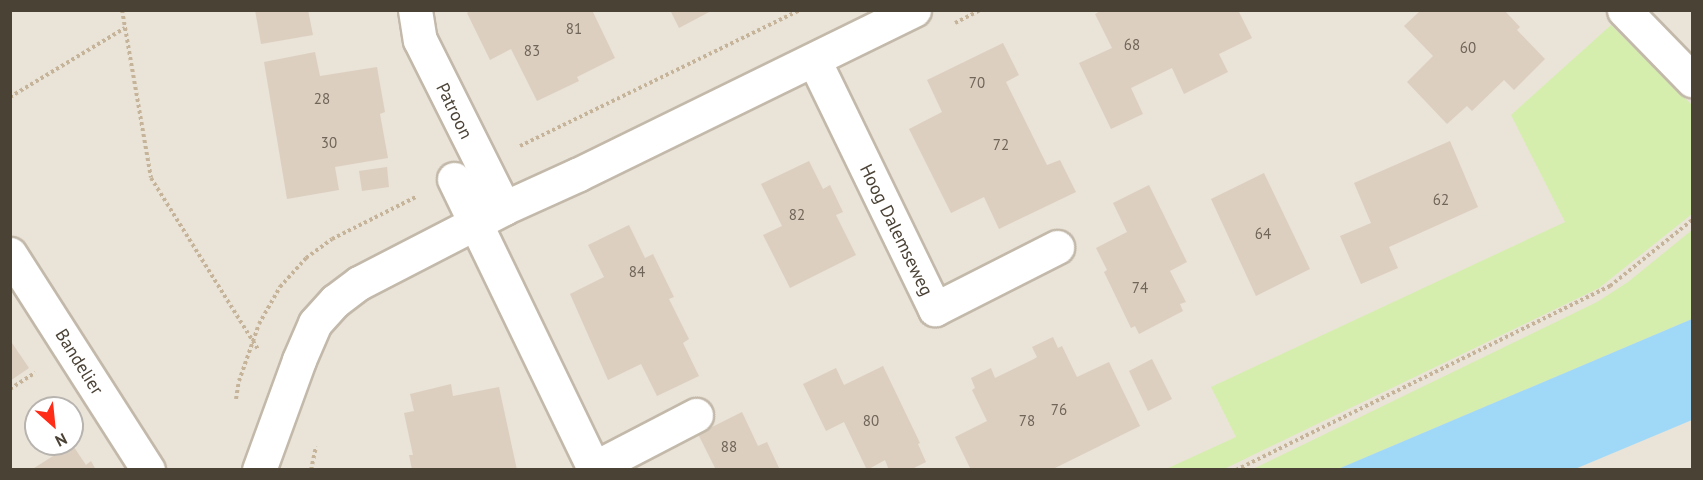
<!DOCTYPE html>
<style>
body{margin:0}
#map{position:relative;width:1703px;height:480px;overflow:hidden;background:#f6f1e9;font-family:"PT Sans",sans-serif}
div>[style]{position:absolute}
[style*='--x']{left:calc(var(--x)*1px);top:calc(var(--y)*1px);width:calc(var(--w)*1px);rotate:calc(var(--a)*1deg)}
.residential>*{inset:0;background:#eae3d7}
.green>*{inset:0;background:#d5eeae}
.water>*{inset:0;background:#a0d9f8}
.building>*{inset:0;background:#dccfc0}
.path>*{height:4px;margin-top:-2px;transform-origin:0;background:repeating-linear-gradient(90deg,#c6b49a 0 3px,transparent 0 6px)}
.roads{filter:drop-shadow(2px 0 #c3b9aa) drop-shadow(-2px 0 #c3b9aa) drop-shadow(0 2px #c3b9aa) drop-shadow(0 -2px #c3b9aa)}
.minor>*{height:33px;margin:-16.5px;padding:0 16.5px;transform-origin:16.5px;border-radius:16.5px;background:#fff}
span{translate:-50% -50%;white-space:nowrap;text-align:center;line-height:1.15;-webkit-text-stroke:6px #fff;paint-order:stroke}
.number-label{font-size:15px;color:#6f6558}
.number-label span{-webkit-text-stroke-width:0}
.street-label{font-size:18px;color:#4b4236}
.frame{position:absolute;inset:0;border:12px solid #4b4236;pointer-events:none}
.north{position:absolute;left:24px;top:396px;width:60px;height:60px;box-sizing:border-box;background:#fff;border:2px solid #b7b3af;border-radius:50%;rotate:153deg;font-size:16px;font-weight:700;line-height:24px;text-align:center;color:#4b4236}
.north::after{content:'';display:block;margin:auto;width:21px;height:27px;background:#ff2c17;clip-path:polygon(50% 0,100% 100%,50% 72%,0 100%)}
</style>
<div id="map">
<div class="residential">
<i style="clip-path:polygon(evenodd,10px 11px,1692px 11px,1692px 469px,11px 469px,10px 11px,36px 408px,72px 408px,72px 444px,36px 444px,36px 408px)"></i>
</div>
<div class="green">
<i style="clip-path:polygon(1611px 25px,1692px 105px,1692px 214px,1599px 288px,1224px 469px,1166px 469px,1236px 437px,1211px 387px,1565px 222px,1511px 115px)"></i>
<i style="clip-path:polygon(1692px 230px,1692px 319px,1338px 469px,1251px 470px,1597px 302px,1628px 282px)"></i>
</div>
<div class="water">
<i style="clip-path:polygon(1692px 319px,1692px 420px,1575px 469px,1338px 469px)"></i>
</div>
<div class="building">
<i style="clip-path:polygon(255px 10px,308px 10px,313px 35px,261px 44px)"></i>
<i style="clip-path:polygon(471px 10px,592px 10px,615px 58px,577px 77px,579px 81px,537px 101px,511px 49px,490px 60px,467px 13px)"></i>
<i style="clip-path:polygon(670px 10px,713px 10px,679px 28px)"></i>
<i style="clip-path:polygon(1102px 10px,1238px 10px,1252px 38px,1219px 54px,1228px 72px,1184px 94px,1172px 68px,1131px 88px,1143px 114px,1111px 129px,1079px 63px,1112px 48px,1095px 14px)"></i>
<i style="clip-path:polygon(1421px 10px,1504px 10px,1520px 27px,1517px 30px,1545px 59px,1514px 90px,1504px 80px,1472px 111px,1467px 106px,1447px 124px,1407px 82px,1433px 56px,1404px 26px)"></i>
<i style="clip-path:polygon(1003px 43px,1019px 75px,1006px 82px,1047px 165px,1060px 160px,1076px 192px,999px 229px,984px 197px,951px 213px,909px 129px,942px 112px,927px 80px)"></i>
<i style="clip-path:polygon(315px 52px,320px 76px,377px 67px,385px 112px,380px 114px,388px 158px,335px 167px,339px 190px,287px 199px,264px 62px)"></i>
<i style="clip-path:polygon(1450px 141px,1478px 207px,1389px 247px,1398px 268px,1361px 284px,1340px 236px,1371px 223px,1354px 183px)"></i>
<i style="clip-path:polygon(809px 161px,823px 189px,830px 185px,843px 212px,836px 215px,856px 255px,790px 288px,763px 235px,782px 226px,761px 184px)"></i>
<i style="clip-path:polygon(387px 167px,389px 187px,362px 191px,359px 171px)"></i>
<i style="clip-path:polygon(1264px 173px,1310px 269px,1256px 296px,1211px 199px)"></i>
<i style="clip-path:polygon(1149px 185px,1187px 262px,1170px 271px,1186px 302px,1180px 304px,1183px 311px,1139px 334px,1135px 326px,1131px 328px,1104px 272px,1107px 270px,1096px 248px,1127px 232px,1113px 203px)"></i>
<i style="clip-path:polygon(629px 225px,645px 258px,653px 254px,674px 297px,669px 299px,689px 339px,683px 343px,699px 376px,657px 396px,641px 364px,608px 380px,570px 294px,604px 277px,588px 245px)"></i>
<i style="clip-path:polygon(1053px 337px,1058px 348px,1062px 346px,1077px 377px,1109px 362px,1140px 426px,1051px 470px,971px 470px,955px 437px,987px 421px,972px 390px,975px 388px,971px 378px,991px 368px,995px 378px,1034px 359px,1037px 357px,1032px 347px)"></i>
<i style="clip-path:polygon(10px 340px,29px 368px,10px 381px)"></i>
<i style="clip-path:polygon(1152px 359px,1172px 399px,1148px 411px,1129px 371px)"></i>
<i style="clip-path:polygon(883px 366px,920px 443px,918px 444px,926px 462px,910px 470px,889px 470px,885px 460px,867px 470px,844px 422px,826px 431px,803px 384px,836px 368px,844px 385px)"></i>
<i style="clip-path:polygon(451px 384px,453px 396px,499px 387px,517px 470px,412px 470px,409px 455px,413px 455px,404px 413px,414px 411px,410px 394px)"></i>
<i style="clip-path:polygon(742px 412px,758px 446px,767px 442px,780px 470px,710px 470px,715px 468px,698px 434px)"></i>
<i style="clip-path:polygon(72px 444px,86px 465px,91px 461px,96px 470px,31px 470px)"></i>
</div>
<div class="path">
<i style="--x:122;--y:10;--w:170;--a:80.2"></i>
<i style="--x:151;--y:178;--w:202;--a:58"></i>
<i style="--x:955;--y:23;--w:29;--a:-27"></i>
<i style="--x:10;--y:97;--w:134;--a:-31"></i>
<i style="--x:520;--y:146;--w:311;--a:-25.9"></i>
<i style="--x:10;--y:389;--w:30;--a:-33"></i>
<i style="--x:236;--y:399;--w:18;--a:-81"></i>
<i style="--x:239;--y:381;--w:60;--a:-70.7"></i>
<i style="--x:259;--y:324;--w:43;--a:-60.4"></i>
<i style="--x:280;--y:287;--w:39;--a:-48"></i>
<i style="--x:306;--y:258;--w:32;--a:-36"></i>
<i style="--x:332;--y:239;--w:94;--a:-26.6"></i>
<i style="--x:311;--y:470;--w:24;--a:-78"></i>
<i style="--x:1236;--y:470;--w:417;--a:-26.2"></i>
<i style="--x:1610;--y:286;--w:105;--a:-38.8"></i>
</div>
<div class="roads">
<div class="minor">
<i style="--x:415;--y:10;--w:30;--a:81"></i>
<i style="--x:420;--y:40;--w:188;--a:63.4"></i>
<i style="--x:1624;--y:10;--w:98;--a:45.8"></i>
<i style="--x:814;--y:60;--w:277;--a:64.1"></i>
<i style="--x:935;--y:309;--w:137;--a:-26.9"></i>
<i style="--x:454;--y:179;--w:321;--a:64.2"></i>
<i style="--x:594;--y:468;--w:115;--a:-27.5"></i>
<i style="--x:10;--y:254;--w:256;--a:57.4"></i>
<i style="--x:259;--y:470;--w:117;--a:-70"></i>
<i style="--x:299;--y:360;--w:40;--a:-66.6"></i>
<i style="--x:315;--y:323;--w:30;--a:-48"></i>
<i style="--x:335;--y:301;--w:30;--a:-37"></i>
<i style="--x:359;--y:283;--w:163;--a:-27.3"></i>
<i style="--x:504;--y:208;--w:82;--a:-24.4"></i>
<i style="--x:579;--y:174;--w:373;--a:-26.1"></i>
</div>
</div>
<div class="number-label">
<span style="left:574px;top:29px">81</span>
<span style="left:1132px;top:45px">68</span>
<span style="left:1468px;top:48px">60</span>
<span style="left:532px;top:51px">83</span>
<span style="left:977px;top:83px">70</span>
<span style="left:322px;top:99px">28</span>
<span style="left:329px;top:143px">30</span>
<span style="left:1001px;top:145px">72</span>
<span style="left:1441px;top:200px">62</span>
<span style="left:797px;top:215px">82</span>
<span style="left:1263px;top:234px">64</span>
<span style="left:637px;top:272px">84</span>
<span style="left:1140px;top:288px">74</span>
<span style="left:1059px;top:410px">76</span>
<span style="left:871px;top:421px">80</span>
<span style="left:1027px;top:421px">78</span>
<span style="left:729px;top:447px">88</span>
</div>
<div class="street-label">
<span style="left:454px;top:111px;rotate:64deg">Patroon</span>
<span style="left:896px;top:230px;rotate:64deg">Hoog Dalemseweg</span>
<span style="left:79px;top:362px;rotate:58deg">Bandelier</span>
</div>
<div class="frame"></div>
<div class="north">N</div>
</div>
